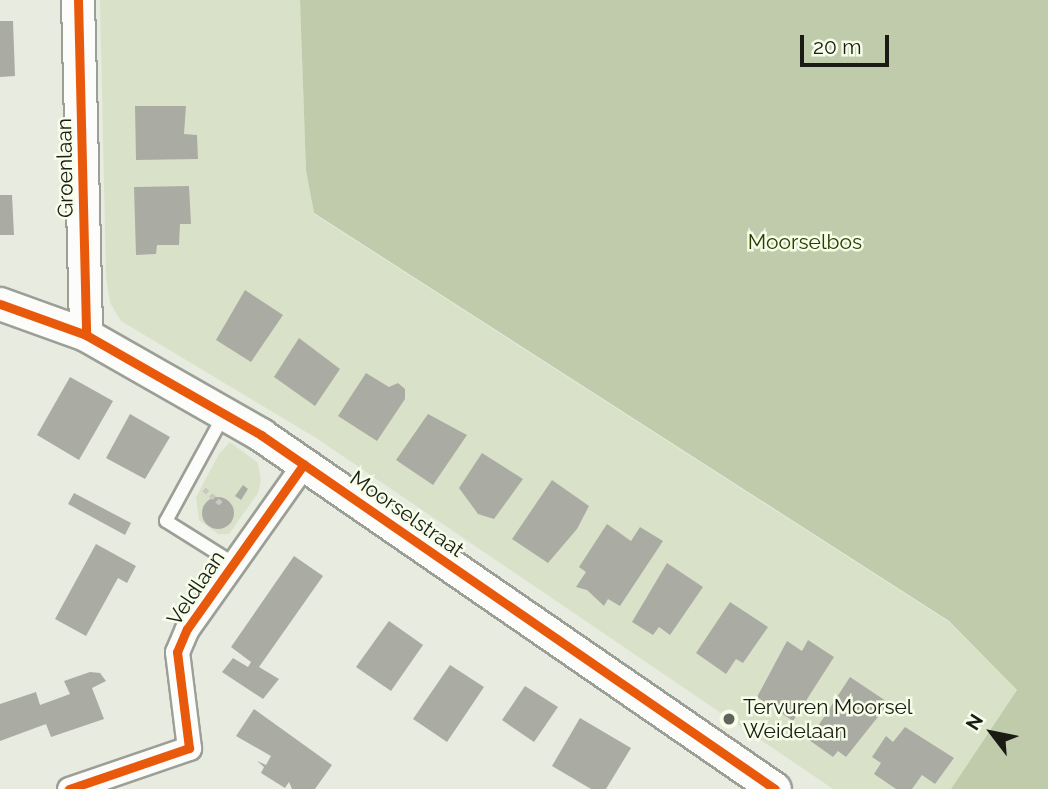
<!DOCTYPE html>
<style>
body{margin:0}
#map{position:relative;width:1048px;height:789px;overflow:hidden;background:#e8ebe0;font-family:Raleway,sans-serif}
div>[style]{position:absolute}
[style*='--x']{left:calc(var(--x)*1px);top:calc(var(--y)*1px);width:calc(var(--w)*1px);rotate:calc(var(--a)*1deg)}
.green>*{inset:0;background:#d9e2c8}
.forest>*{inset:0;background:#c0cbab}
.building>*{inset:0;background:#aaaca4}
.round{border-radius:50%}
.path>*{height:4.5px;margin-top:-2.25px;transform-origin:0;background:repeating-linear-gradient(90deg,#c7c9c5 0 5px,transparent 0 8.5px)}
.roads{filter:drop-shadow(2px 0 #9c9f96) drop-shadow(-2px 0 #9c9f96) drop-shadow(0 2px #9c9f96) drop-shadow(0 -2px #9c9f96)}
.lane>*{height:12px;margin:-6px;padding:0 6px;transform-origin:6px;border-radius:6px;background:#fcfcfa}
.street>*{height:23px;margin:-11.5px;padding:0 11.5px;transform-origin:11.5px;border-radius:11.5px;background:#fcfcfa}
.secondary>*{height:32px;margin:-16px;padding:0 16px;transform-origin:16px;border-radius:16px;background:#fcfcfa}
.cycleway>*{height:9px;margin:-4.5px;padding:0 4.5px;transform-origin:4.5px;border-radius:4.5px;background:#e8590c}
.dots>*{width:19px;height:19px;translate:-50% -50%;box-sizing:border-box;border:4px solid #f6fde8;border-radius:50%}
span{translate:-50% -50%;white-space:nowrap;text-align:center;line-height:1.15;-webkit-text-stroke:5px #f6fde8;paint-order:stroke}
.street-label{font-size:21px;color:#191b14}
.park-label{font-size:21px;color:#2e3c01}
.poi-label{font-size:21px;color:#191b14}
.left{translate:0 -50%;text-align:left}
.north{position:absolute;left:957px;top:698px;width:70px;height:70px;-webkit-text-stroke:5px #f6fde8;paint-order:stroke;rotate:302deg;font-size:19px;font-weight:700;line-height:28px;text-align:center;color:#191b14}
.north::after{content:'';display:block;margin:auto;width:24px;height:32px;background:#191b14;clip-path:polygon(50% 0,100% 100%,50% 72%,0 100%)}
.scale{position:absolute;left:800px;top:35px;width:89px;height:32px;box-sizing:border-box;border:4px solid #191b14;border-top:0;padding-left:9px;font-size:21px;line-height:24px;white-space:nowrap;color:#191b14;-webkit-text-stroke:5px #f6fde8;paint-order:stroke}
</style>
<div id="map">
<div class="green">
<i style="clip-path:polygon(100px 0,300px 0,306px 172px,314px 214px,949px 622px,1017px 690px,951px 789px,833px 789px,316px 438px,121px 321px,110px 303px,106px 277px)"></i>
<i style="clip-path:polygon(230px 442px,258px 463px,261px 480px,258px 493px,229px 534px,218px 534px,199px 520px,196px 497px,219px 454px)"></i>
</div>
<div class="forest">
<i style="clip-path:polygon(300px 0,1048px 0,1048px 789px,951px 789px,1017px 690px,949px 621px,314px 213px,306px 171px)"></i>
</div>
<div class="building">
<i style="clip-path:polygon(0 21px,13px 21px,15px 76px,0 77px)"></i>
<i style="clip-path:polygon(135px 106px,186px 106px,184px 134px,197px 135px,198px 159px,136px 160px)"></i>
<i style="clip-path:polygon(189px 186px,191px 224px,180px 224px,179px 245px,157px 245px,156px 254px,136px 255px,134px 187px)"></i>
<i style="clip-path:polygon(0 195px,12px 195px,14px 235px,0 235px)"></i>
<i style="clip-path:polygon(245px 290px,283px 315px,251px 362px,216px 340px)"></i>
<i style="clip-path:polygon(299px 338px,340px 369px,315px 406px,274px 377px)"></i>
<i style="clip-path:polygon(366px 373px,389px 387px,398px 383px,405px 389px,405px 399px,377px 441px,338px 416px)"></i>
<i style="clip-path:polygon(70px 377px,113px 401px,79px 460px,37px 435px)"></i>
<i style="clip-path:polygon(130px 414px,170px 437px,145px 479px,106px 458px)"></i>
<i style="clip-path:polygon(428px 414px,467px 435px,433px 485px,396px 460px)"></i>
<i style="clip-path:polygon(482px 453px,523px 479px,494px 519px,478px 514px,459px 488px)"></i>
<i style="clip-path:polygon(552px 480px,589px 506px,577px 529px,548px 563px,512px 539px)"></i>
<i style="clip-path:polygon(243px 485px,248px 489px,241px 500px,235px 496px)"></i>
<i style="clip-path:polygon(74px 493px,131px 523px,125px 535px,68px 504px)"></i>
<i class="round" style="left:202px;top:497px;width:32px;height:32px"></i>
<i style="clip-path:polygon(607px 524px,631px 541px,640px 527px,663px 541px,620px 606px,608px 599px,604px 606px,587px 590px,576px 587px,586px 572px,579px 567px)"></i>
<i style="clip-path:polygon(96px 544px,136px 566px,127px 583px,118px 578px,86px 636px,55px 619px)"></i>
<i style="clip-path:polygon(294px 556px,323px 576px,259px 667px,279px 679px,263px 699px,222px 672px,233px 658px,248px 667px,251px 662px,231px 647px)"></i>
<i style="clip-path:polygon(667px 563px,703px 587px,670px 635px,659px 627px,653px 635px,632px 622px)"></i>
<i style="clip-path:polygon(730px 602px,768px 627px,743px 663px,736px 659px,726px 674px,696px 653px)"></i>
<i style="clip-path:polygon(389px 621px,423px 645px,391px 691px,356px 667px)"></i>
<i style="clip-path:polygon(808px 640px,834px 657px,793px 721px,757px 697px,787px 641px,802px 651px)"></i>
<i style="clip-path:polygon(450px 665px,484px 687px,447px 742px,413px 719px)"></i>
<i style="clip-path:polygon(90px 672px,100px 673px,106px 681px,92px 688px,104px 719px,51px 737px,46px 724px,0 741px,0 704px,36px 692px,40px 705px,70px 694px,64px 681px)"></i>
<i style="clip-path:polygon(850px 677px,889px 703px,846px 757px,838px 751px,833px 757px,809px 740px)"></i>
<i style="clip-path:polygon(525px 686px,558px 707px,534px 742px,502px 720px)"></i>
<i style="clip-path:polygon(254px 709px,332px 765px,315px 789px,292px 789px,289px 782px,285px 788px,261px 773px,264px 767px,257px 761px,266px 765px,271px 756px,236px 736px)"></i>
<i style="clip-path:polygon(580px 718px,631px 748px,606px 789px,591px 789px,552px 766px)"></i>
<i style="clip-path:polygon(905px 727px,954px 758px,935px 784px,922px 775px,912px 789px,896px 789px,874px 774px,881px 763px,872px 757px,886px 736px,893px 742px)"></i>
</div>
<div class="path">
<i style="--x:204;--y:489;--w:25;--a:40"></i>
</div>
<div class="roads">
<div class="lane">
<i style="--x:225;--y:413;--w:123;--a:118.6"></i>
<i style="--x:166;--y:521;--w:79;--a:32.1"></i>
</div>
<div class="street">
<i style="--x:69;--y:789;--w:127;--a:-18.9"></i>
<i style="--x:189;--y:748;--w:97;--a:-97.1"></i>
<i style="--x:177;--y:652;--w:25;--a:-67"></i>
<i style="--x:187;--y:629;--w:202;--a:-54.7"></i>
</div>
<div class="secondary">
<i style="--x:78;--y:0;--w:335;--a:88.6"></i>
<i style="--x:0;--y:304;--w:91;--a:19.8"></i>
<i style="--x:86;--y:335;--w:202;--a:29.7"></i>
<i style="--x:261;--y:435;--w:624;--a:34.56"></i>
</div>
</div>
<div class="cycleway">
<i style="--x:78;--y:0;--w:335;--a:88.6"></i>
<i style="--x:0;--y:304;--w:91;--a:19.8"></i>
<i style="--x:86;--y:335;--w:202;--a:29.7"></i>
<i style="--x:261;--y:435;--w:624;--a:34.56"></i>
<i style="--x:69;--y:789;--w:127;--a:-18.9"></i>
<i style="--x:189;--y:748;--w:97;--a:-97.1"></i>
<i style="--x:177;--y:652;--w:25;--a:-67"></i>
<i style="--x:187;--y:629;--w:202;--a:-54.7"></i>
</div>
<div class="dots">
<i style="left:729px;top:719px;background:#61645b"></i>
</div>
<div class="street-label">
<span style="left:65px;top:168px;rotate:-91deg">Groenlaan</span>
<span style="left:407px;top:514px;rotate:35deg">Moorselstraat</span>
<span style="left:196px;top:588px;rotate:-56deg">Veldlaan</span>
</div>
<div class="park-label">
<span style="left:805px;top:242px">Moorselbos</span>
</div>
<div class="poi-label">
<span class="left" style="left:743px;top:719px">Tervuren Moorsel<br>Weidelaan</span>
</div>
<div class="north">N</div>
<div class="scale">20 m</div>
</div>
